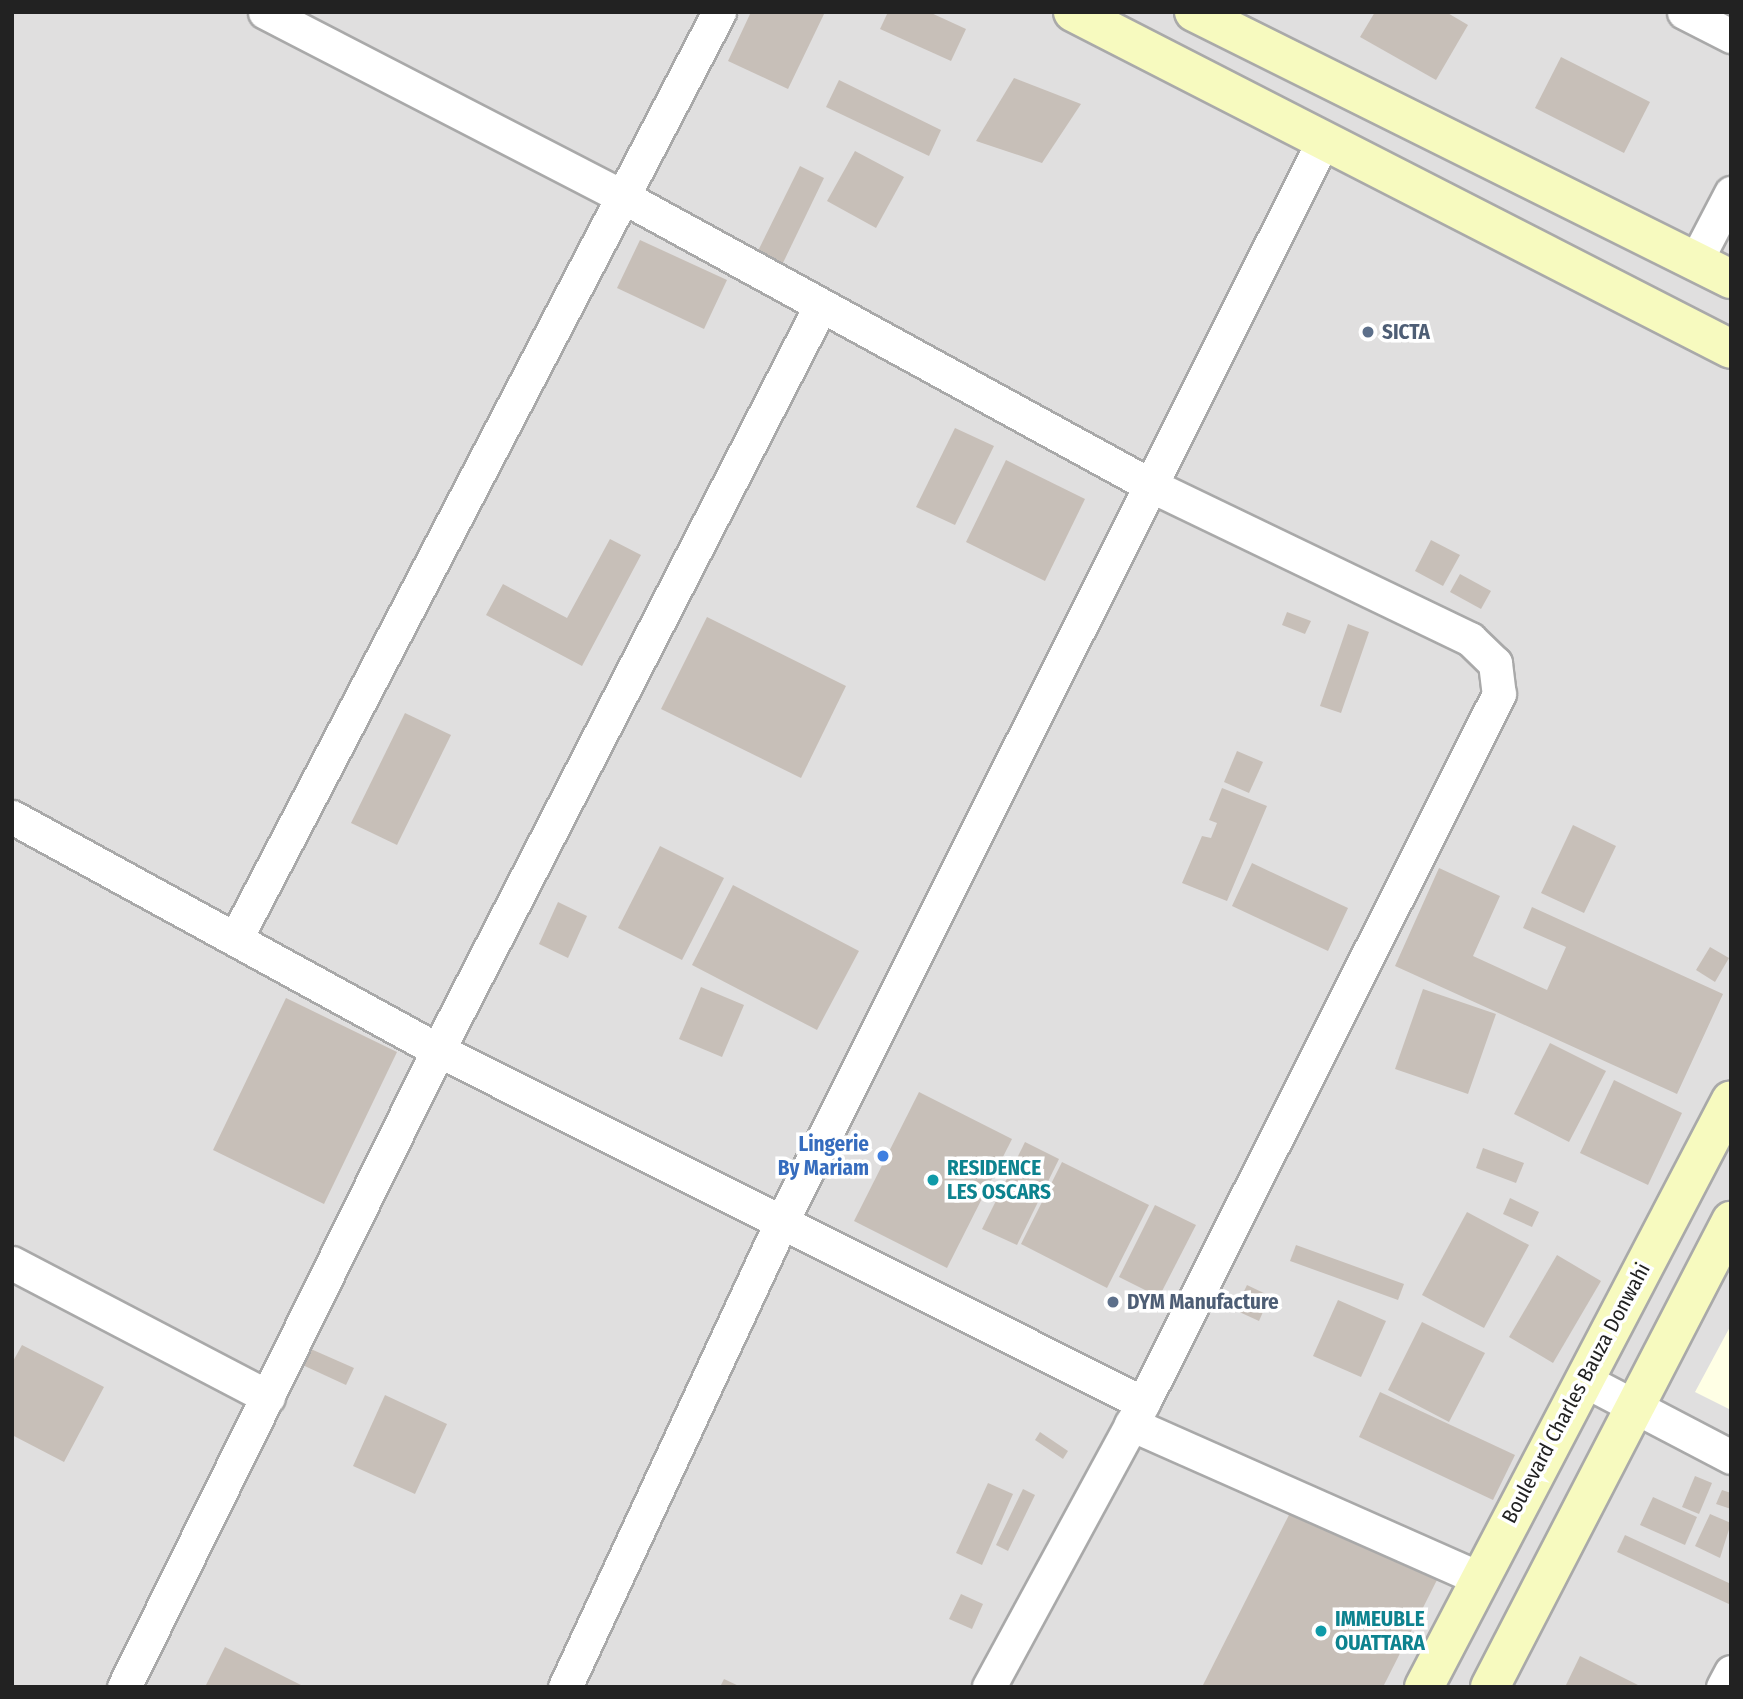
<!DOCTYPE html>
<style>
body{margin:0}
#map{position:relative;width:1743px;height:1699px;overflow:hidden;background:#f2efe9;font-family:"Fira Sans Condensed",sans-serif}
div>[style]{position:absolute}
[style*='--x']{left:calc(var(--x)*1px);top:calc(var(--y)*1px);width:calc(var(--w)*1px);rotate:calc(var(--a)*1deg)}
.residential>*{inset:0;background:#e0dfdf}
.education>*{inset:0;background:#ffffe5}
.building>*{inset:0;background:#c7bfb8}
.roads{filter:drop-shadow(2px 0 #a9a9a9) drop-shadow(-2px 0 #a9a9a9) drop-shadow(0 2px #a9a9a9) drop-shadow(0 -2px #a9a9a9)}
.street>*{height:33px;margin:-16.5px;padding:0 16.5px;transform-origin:16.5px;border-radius:16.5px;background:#fff}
.secondary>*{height:38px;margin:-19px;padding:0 19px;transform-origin:19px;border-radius:19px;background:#f7fabf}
.dots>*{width:19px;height:19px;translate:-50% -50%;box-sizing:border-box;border:4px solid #fff;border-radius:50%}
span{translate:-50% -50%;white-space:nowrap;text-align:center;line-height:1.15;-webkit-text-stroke:7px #fff;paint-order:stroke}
.service-label{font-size:21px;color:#4e5e75;font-weight:700}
.left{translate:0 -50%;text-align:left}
.shop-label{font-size:21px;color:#366cbe;font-weight:700}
.right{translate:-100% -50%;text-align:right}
.culture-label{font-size:21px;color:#0d838f;font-weight:700}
.street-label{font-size:21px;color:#222}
.frame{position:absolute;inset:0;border:14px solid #222;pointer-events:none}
</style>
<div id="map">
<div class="residential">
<i style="clip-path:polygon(12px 12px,1731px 12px,1731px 1687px,12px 1687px)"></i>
</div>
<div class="education">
<i style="clip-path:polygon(1731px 1325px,1731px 1410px,1695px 1392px)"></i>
</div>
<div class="building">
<i style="clip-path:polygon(751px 12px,825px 12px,788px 89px,728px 61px)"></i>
<i style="clip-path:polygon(888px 12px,929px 12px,966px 29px,951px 61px,880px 29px)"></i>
<i style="clip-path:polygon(1375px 12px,1446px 12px,1468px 25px,1436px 80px,1360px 37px)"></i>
<i style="clip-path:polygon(1561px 57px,1650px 102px,1624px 153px,1535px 108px)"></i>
<i style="clip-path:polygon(1014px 78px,1081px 104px,1042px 163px,976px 141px)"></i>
<i style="clip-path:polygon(839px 80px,941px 130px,929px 156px,826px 107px)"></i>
<i style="clip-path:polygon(855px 151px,904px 177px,876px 228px,827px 201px)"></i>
<i style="clip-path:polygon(800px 166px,824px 178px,781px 267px,756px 255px)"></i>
<i style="clip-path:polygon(640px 240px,727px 280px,704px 329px,617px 288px)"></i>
<i style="clip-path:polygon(955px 428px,994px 446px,955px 525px,916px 507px)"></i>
<i style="clip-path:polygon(1006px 460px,1085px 499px,1045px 581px,966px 542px)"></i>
<i style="clip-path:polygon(610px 539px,641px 555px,582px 666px,486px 615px,503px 584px,567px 618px)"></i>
<i style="clip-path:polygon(1431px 540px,1460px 555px,1443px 586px,1415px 571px)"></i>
<i style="clip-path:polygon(1460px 574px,1491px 591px,1481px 609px,1450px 592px)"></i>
<i style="clip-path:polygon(1287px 612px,1311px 621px,1305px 634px,1282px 625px)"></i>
<i style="clip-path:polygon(707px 617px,846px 686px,801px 778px,661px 709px)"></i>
<i style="clip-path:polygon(1348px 624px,1369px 632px,1341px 713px,1320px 706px)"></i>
<i style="clip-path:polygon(405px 713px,451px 735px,397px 845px,351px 823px)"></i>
<i style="clip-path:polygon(1237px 751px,1263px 762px,1249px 793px,1224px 782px)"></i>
<i style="clip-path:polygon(1222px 788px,1267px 806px,1227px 901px,1182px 883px,1202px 836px,1211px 838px,1217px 823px,1209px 820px)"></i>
<i style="clip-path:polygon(1573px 825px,1616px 846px,1584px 913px,1541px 893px)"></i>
<i style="clip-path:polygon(660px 846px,724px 878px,682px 960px,618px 928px)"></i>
<i style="clip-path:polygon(1252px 863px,1348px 908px,1328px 951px,1232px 906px)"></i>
<i style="clip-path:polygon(1439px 868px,1500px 896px,1473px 956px,1547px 990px,1566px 947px,1523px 928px,1532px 907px,1723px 994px,1677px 1094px,1395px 966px)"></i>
<i style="clip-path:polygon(733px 885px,859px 951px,817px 1030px,692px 965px)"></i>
<i style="clip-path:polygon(558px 902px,587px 916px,568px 958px,539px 944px)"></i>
<i style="clip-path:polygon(1710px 947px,1729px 958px,1715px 982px,1696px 970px)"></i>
<i style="clip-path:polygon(701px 987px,744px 1005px,722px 1057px,679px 1039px)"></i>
<i style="clip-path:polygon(1423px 989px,1496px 1014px,1468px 1094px,1395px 1069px)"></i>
<i style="clip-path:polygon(286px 998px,397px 1052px,324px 1204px,213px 1150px)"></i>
<i style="clip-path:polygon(1550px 1043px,1606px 1071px,1569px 1142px,1514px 1114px)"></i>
<i style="clip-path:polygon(1614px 1080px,1682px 1113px,1648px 1185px,1580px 1153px)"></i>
<i style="clip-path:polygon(919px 1092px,1012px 1139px,947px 1268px,854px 1221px)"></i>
<i style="clip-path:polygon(1025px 1142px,1059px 1159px,1017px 1245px,982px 1229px)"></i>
<i style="clip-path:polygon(1483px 1148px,1524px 1163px,1516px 1183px,1476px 1168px)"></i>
<i style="clip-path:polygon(1062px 1162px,1149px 1205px,1107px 1288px,1021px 1244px)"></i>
<i style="clip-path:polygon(1510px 1198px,1539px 1212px,1532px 1227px,1503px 1214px)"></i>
<i style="clip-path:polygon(1155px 1205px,1196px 1225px,1159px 1297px,1119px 1277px)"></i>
<i style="clip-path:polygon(1467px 1212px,1529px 1245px,1484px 1328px,1422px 1295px)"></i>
<i style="clip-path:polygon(1296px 1245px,1404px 1284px,1398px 1300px,1290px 1261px)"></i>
<i style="clip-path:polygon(1557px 1255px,1601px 1281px,1553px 1363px,1509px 1337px)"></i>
<i style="clip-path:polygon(1247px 1285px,1270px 1296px,1259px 1321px,1235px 1310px)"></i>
<i style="clip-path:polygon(1338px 1300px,1386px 1321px,1361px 1377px,1313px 1356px)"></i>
<i style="clip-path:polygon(1422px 1322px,1485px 1353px,1449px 1422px,1388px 1390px)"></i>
<i style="clip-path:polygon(22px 1345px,104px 1387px,64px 1462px,12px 1435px,12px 1363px)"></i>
<i style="clip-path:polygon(304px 1346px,354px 1368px,346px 1385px,296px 1362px)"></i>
<i style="clip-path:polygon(1380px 1392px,1515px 1455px,1493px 1500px,1359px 1437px)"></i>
<i style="clip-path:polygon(385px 1395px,447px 1424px,415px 1494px,353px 1466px)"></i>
<i style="clip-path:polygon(1040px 1432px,1068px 1451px,1063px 1459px,1035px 1440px)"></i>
<i style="clip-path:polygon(1695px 1476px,1712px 1483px,1699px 1514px,1682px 1507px)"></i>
<i style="clip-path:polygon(988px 1483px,1013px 1494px,982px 1565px,956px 1553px)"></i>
<i style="clip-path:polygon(1023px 1489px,1035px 1495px,1008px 1551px,996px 1545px)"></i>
<i style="clip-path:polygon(1722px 1490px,1731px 1493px,1731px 1509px,1716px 1504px)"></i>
<i style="clip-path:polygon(1653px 1497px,1697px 1517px,1685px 1545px,1640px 1525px)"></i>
<i style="clip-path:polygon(1295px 1503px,1439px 1576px,1383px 1687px,1202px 1687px)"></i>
<i style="clip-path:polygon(1710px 1514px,1731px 1523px,1720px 1558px,1695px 1546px)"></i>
<i style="clip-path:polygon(1625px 1535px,1731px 1584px,1731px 1605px,1617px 1552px)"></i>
<i style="clip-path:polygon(961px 1594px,983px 1604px,972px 1629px,949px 1619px)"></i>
<i style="clip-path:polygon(225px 1647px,305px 1687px,205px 1687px)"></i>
<i style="clip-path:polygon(1580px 1656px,1642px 1687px,1565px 1687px)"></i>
<i style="clip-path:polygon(724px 1679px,741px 1687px,720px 1687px)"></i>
</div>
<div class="roads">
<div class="street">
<i style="--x:265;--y:12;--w:399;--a:27.3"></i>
<i style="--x:620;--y:195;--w:604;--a:28.69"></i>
<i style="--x:1150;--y:485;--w:355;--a:25.7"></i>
<i style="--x:1470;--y:639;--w:35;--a:44"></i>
<i style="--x:1495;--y:663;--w:31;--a:83"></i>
<i style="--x:1499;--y:694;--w:793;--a:116.66"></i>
<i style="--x:1143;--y:1403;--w:323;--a:118.5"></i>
<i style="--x:1684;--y:12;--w:53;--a:27.1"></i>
<i style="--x:1695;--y:262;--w:78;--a:-62.4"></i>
<i style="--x:12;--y:817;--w:486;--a:28.7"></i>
<i style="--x:438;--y:1050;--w:788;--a:26.6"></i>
<i style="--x:237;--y:936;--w:1042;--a:-62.45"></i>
<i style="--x:12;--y:1263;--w:289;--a:27.6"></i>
<i style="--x:1584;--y:1380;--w:166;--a:27.6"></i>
<i style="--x:1131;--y:1424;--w:380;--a:23.9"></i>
<i style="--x:124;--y:1687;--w:710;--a:-63.76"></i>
<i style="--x:438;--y:1050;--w:833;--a:-62.79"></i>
<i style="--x:565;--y:1687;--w:512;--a:-65.04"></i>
<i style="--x:781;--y:1223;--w:1210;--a:-63.39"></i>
<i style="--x:1723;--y:1687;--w:17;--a:-62"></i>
</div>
<div class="secondary">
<i style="--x:1073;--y:12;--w:739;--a:27.12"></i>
<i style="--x:1194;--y:12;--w:600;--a:26.44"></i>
<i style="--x:1424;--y:1687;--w:662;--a:-62.39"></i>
<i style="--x:1490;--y:1687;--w:525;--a:-62.65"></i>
</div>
</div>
<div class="dots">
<i style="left:1368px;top:332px;background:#5c6f8a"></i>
<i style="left:883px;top:1156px;background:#3f7fe0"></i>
<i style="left:933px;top:1180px;background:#0f9aa8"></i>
<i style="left:1113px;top:1302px;background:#5c6f8a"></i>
<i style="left:1321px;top:1631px;background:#0f9aa8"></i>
</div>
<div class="service-label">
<span class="left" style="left:1382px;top:332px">SICTA</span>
<span class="left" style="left:1127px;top:1302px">DYM Manufacture</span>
</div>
<div class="shop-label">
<span class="right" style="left:869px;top:1156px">Lingerie<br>By Mariam</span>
</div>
<div class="culture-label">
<span class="left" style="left:947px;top:1180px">RESIDENCE<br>LES OSCARS</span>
<span class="left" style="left:1335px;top:1631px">IMMEUBLE<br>OUATTARA</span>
</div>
<div class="street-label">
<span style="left:1576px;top:1393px;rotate:-62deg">Boulevard Charles Bauza Donwahi</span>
</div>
<div class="frame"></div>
</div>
